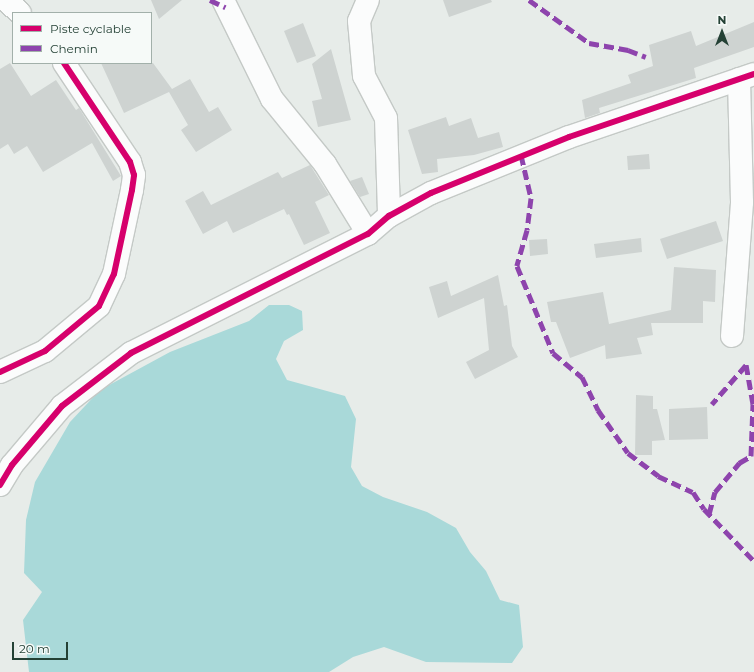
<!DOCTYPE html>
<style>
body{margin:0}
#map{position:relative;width:754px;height:672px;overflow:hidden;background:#e7ece9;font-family:Montserrat,sans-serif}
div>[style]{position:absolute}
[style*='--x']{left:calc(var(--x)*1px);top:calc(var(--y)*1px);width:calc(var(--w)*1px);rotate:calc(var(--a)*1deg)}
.water>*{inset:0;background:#a9d9d9}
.building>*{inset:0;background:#ced3d1}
.roads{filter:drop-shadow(1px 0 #c4c9c6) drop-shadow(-1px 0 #c4c9c6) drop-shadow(0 1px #c4c9c6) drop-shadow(0 -1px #c4c9c6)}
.minor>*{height:22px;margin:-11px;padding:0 11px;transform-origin:11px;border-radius:11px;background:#fbfcfc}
.quiet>*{height:5px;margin-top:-2.5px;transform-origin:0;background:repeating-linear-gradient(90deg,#8e44ad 0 10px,transparent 0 15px)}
.cycleway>*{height:6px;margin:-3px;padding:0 3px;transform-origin:3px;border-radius:3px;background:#d6006c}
span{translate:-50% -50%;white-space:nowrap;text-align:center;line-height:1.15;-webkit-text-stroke:3px #f6faf8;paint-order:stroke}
.legend{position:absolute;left:12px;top:12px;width:140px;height:52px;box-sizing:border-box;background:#f6faf8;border:1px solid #a2b0aa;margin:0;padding:5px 7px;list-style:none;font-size:12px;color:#244135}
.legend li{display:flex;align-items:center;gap:8px;height:20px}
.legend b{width:20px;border:1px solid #a2b0aa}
.north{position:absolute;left:702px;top:12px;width:40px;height:40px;-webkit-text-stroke:3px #f6faf8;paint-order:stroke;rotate:0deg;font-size:11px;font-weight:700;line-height:16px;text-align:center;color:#244135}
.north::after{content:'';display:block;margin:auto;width:14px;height:18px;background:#244135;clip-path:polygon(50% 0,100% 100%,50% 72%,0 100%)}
.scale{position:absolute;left:12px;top:642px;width:56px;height:18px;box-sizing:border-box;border:2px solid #244135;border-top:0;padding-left:5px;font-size:12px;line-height:14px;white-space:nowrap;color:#244135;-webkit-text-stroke:3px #f6faf8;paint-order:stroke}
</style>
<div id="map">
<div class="water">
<i style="clip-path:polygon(269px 305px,289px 305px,302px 311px,303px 330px,284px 341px,276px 359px,287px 380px,345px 396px,356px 419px,351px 467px,362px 486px,383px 497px,427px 512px,456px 528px,470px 552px,486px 571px,500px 600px,519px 605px,523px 647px,512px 663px,426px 662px,384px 647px,353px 657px,329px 672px,29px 672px,23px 620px,42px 592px,24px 573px,26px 520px,35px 482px,70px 422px,100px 390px,170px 352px,249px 321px)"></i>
</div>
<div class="building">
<i style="clip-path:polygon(151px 0,182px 0,159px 19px)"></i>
<i style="clip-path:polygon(443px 0,491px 0,492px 2px,449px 17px)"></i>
<i style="clip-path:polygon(754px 22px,754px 47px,694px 68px,696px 78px,599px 108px,600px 113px,585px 118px,582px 100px,631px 83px,628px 75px,653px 66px,649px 45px,691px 31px,696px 46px)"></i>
<i style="clip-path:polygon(303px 23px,316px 56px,297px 63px,284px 31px)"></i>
<i style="clip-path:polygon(331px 49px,351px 120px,318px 127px,312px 101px,322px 99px,312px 64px)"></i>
<i style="clip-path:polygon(10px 63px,31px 96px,56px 80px,76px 110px,79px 108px,121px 176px,113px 181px,92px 143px,43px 172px,27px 146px,14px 154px,8px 144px,0 149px,0 69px)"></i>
<i style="clip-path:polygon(101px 63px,153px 63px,172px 89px,190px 79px,209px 112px,218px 107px,232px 130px,196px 152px,181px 130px,188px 125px,169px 92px,124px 113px)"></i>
<i style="clip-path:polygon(446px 117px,449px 126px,471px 118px,478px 138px,499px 132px,503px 147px,474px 155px,437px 159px,438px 172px,422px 174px,408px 130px)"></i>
<i style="clip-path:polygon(649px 154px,650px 169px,628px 170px,627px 156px)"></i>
<i style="clip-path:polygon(310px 165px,329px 195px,315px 202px,330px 233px,304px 245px,289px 214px,287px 215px,284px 209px,233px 233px,227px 221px,203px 234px,185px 201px,203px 191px,211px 205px,278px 172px,282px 178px)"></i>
<i style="clip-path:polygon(362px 177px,369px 194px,360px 197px,350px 181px)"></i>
<i style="clip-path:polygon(716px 221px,723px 241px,667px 259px,660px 239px)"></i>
<i style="clip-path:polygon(641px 238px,642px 252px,596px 258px,594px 244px)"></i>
<i style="clip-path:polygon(547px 239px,548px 254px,530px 256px,529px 240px)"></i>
<i style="clip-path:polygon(674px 267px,716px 270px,715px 302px,703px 301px,703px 323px,651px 323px,653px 335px,637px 338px,642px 354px,606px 359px,605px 345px,570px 358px,556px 322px,551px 322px,547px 302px,603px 292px,609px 324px,671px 310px)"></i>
<i style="clip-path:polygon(498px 275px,504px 306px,507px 305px,512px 346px,518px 357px,475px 379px,466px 362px,489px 350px,484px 298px,438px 318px,429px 287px,447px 281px,451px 296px)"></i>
<i style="clip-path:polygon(636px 395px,653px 396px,653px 409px,657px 409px,665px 440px,652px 441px,652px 455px,635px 455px)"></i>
<i style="clip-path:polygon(707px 407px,708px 439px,669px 440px,669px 409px)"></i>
</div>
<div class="roads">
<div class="minor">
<i style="--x:6;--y:0;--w:19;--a:43"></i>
<i style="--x:223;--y:0;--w:110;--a:63.7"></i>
<i style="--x:272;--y:99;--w:84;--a:50.8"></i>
<i style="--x:325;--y:164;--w:82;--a:58.4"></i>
<i style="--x:368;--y:0;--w:23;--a:113"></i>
<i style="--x:359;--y:21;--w:55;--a:84.8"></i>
<i style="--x:364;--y:76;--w:47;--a:62.4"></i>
<i style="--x:386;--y:118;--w:98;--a:88.2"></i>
<i style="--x:732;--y:336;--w:134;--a:-85.7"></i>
<i style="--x:742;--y:202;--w:123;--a:-91.4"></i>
<i style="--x:0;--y:372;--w:50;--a:-25"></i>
<i style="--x:45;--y:351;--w:70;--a:-39.8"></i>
<i style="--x:99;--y:306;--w:35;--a:-65"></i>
<i style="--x:114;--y:274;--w:86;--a:-77.9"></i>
<i style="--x:132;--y:190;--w:15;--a:-82"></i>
<i style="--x:134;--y:175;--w:14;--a:-107"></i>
<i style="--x:130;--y:162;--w:119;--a:-123.7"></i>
<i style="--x:0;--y:485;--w:23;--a:-59"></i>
<i style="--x:12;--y:465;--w:77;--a:-49.7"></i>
<i style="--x:62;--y:406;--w:87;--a:-37.5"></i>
<i style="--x:131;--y:353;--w:265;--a:-26.7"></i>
<i style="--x:368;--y:234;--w:28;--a:-41"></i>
<i style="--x:389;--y:216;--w:48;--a:-28.7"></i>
<i style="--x:431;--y:193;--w:149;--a:-22.1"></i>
<i style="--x:569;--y:137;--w:195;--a:-18.8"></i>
</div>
</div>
<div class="quiet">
<i style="--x:210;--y:0;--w:17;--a:25"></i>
<i style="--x:529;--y:0;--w:74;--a:35.6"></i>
<i style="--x:589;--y:43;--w:40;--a:10"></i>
<i style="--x:628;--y:50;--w:19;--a:21"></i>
<i style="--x:521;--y:155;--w:44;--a:76.9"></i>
<i style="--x:531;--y:198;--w:32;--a:97"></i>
<i style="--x:527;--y:230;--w:37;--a:106"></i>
<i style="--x:517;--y:266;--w:94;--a:67.5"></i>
<i style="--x:553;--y:353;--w:38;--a:40"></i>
<i style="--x:582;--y:377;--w:37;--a:64"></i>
<i style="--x:598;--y:410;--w:52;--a:55.1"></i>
<i style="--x:628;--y:453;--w:38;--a:37"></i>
<i style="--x:658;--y:476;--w:38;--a:25"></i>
<i style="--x:693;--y:492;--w:20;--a:57"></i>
<i style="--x:704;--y:509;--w:72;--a:46.1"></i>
<i style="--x:709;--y:514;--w:23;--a:-75"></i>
<i style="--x:715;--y:492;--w:38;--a:-50"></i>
<i style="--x:739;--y:463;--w:14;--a:-30"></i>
<i style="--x:751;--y:456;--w:52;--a:-87.8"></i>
<i style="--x:753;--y:404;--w:40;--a:-100"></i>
<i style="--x:746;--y:365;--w:52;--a:131.1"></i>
</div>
<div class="cycleway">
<i style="--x:0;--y:372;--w:50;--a:-25"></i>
<i style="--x:45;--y:351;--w:70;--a:-39.8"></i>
<i style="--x:99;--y:306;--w:35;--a:-65"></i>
<i style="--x:114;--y:274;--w:86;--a:-77.9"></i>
<i style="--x:132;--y:190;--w:15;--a:-82"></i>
<i style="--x:134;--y:175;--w:14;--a:-107"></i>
<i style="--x:130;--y:162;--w:119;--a:-123.7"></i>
<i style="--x:0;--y:485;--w:23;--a:-59"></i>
<i style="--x:12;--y:465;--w:77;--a:-49.7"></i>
<i style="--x:62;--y:406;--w:87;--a:-37.5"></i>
<i style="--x:131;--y:353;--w:265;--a:-26.7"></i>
<i style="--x:368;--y:234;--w:28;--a:-41"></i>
<i style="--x:389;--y:216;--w:48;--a:-28.7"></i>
<i style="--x:431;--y:193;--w:149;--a:-22.1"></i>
<i style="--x:569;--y:137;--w:195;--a:-18.8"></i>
</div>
<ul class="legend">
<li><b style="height:5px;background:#d6006c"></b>Piste cyclable</li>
<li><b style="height:5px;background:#8e44ad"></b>Chemin</li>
</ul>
<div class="north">N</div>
<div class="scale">20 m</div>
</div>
